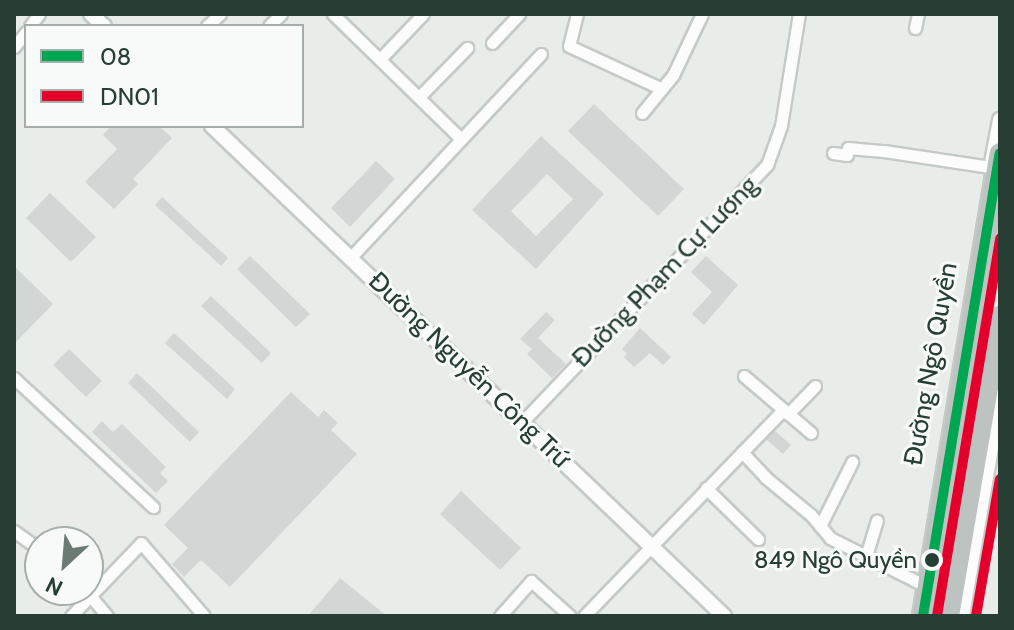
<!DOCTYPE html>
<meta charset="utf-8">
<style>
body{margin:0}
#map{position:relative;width:1014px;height:630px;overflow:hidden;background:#e8edea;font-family:Cabin,sans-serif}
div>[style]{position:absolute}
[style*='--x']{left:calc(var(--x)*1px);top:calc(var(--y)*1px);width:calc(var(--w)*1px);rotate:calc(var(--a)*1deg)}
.building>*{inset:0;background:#d2d6d4}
.roads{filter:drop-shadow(2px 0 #c5cac7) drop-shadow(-2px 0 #c5cac7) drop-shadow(0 2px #c5cac7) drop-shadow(0 -2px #c5cac7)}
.street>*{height:11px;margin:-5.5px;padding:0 5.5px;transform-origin:5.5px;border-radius:5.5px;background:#fcfcfc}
.secondary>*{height:14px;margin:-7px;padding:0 7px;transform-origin:7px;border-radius:7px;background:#fcfcfc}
.highway>*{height:20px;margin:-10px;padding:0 10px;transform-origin:10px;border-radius:10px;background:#bdc3c0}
.bus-1>*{height:10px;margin:-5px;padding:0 5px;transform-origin:5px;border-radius:5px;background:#00a651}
.bus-2>*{height:10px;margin:-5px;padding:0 5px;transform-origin:5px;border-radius:5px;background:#e4002b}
.dots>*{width:22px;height:22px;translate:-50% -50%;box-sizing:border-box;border:4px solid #f7faf8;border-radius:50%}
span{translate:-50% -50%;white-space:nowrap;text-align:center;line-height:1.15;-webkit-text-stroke:6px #f7faf8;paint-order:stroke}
.bus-label{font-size:24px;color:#273e34}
.right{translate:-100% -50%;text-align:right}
.street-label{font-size:26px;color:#273e34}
.frame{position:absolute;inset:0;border:16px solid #273e34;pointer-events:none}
.legend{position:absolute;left:24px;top:24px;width:280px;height:104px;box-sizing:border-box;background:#f7faf8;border:2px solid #a4afaa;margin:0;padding:10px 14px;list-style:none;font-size:24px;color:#273e34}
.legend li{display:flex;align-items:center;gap:16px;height:40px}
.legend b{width:40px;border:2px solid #a4afaa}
.north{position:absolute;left:24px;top:526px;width:80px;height:80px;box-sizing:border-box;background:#f7faf8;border:2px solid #a4afaa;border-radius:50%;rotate:206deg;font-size:22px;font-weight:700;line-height:32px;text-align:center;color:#273e34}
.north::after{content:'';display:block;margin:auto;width:28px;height:36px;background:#6b7b74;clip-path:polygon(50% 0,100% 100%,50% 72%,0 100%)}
</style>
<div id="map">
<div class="building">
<i style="clip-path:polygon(594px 104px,684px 189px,658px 216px,568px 131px)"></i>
<i style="clip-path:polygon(111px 126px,159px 126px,172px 138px,133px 179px,138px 184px,114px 209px,85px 182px,117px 149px,103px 135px)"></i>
<i style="clip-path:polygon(evenodd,541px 136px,604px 194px,536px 269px,472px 210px,541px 136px,547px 174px,573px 199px,536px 236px,511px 211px,547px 174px)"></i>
<i style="clip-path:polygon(376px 161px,395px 179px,350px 227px,331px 208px)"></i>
<i style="clip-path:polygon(50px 193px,96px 237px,71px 262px,26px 218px)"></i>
<i style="clip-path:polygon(162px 197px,228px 258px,221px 266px,155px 205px)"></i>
<i style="clip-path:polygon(250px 256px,310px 314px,296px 327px,237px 269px)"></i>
<i style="clip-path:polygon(706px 256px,738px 285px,704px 325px,692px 314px,712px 292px,691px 272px)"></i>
<i style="clip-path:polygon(14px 266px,53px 304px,14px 344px)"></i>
<i style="clip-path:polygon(211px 296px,271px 353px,262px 363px,201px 306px)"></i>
<i style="clip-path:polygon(546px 312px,555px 320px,538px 338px,566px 364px,552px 378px,527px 354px,532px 349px,520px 339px)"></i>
<i style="clip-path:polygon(640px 328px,671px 357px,663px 365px,650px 353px,634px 367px,624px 357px,627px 354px,622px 349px)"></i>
<i style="clip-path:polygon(174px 333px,235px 389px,227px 399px,165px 343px)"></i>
<i style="clip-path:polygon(69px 349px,102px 381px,86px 397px,53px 365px)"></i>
<i style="clip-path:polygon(137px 373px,199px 432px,190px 442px,128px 383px)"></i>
<i style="clip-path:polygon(291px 392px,318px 417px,324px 410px,338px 423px,331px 430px,357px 454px,230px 587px,201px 560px,184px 577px,172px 564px,188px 548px,164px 525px)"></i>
<i style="clip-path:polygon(102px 421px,113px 432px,122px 424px,166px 467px,160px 473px,168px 481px,156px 493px,92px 432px)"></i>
<i style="clip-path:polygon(775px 431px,791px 445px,783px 454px,766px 439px)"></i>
<i style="clip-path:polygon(461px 491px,521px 548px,500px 570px,440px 514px)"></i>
<i style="clip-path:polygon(340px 578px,387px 616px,308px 616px)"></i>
</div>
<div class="roads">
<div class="street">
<i style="--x:333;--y:14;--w:179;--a:44.3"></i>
<i style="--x:577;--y:14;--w:33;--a:104"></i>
<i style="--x:569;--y:46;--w:102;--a:24.8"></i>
<i style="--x:30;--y:26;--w:15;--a:-53"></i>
<i style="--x:207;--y:26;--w:18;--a:-43"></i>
<i style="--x:269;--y:26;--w:17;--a:-45"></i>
<i style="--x:915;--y:28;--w:14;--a:-78"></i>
<i style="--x:492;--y:43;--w:40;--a:-47"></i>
<i style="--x:14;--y:47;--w:19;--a:-51"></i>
<i style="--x:380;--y:59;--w:62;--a:-46.3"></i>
<i style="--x:419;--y:97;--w:69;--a:-45.6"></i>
<i style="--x:642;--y:113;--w:49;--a:-50.8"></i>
<i style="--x:673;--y:75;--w:68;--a:-64.6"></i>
<i style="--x:833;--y:153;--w:14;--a:8"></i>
<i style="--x:847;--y:155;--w:7;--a:-82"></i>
<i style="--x:848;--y:148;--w:36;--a:5"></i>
<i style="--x:884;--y:151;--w:114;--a:8.6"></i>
<i style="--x:351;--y:257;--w:278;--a:-46.9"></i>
<i style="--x:744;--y:376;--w:88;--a:40.4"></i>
<i style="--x:14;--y:378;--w:190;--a:42.9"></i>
<i style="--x:788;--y:414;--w:39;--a:-46"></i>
<i style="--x:523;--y:421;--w:354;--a:-46.4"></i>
<i style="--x:767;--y:165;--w:41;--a:-70.3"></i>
<i style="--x:781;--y:126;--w:113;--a:-80.9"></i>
<i style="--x:742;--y:452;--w:34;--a:47"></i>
<i style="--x:765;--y:477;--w:60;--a:39.6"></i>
<i style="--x:811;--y:515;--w:30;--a:50"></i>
<i style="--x:830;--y:538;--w:110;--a:26.6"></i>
<i style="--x:706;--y:488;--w:73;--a:44.4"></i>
<i style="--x:820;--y:526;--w:72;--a:-63.4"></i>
<i style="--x:14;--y:531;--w:32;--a:36"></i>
<i style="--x:866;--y:556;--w:37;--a:-73"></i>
<i style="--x:87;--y:592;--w:31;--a:50"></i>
<i style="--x:71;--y:616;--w:101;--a:-46.2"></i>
<i style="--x:141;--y:543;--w:96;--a:49.2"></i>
<i style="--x:500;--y:616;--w:47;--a:-48.5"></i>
<i style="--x:531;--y:581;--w:52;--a:41.9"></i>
<i style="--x:584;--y:616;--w:286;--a:-46"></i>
</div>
<div class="secondary">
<i style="--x:91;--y:14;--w:18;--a:43"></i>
<i style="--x:212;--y:126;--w:709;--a:43.74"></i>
<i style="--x:992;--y:163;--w:44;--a:-79.5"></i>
<i style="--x:962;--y:616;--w:222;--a:-80.2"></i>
</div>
<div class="highway">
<i style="--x:923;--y:616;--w:469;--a:-80.6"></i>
<i style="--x:949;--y:616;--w:302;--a:-80.3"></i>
</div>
</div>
<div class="bus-1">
<i style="--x:923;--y:616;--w:469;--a:-80.6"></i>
</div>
<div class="bus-2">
<i style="--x:937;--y:616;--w:383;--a:-80.5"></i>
<i style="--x:976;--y:616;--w:139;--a:-80.1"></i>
</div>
<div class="dots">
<i style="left:932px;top:560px;background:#273e34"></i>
</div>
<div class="bus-label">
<span class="right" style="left:917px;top:560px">849 Ngô Quyền</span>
</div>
<div class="street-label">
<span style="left:665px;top:272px;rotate:-46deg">Đường Phạm Cự Lượng</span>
<span style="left:931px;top:364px;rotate:-80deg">Đường Ngô Quyền</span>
<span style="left:469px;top:370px;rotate:44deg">Đường Nguyễn Công Trứ</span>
</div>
<div class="frame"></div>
<ul class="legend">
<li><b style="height:10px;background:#00a651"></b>08</li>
<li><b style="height:10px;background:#e4002b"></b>DN01</li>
</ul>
<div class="north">N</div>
</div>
